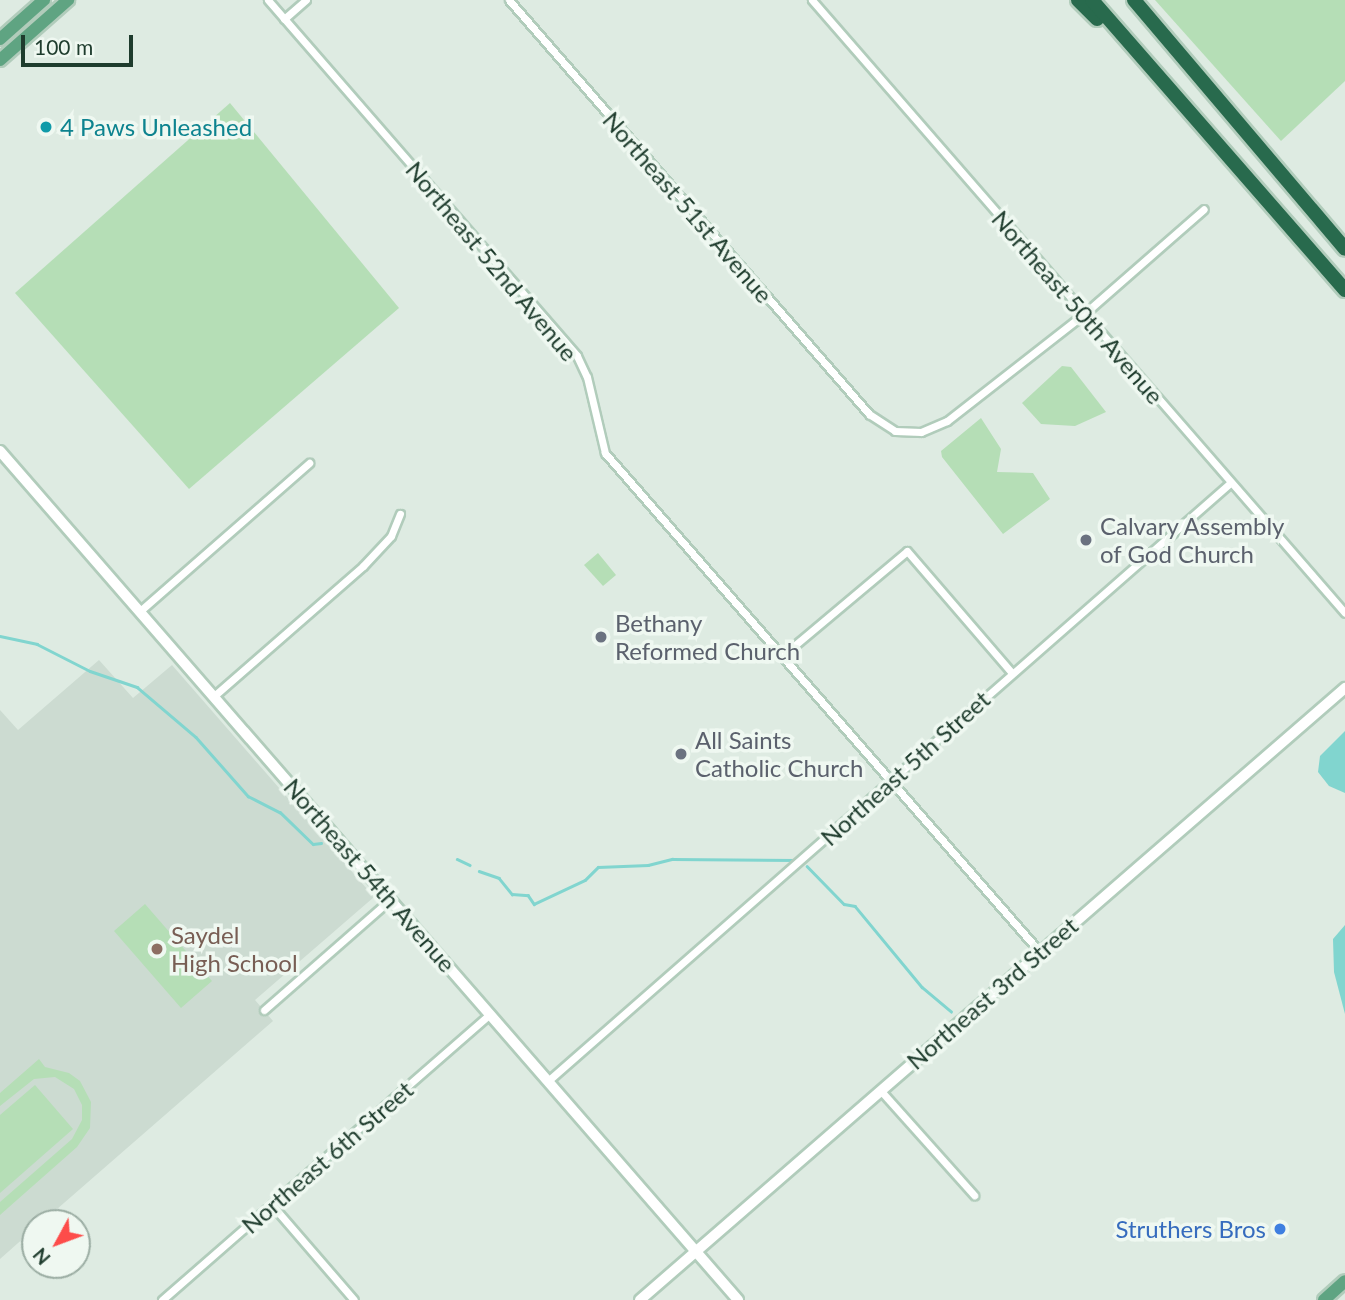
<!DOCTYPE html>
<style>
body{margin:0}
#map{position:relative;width:1345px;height:1300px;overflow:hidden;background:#deebe2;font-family:Lato,sans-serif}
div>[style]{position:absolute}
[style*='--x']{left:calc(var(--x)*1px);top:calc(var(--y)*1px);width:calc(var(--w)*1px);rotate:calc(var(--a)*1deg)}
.built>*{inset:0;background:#ccdbd1}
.green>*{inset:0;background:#b5deb6}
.water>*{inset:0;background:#81d5cf}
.stream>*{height:2.5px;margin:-1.25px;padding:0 1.25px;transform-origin:1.25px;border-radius:1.25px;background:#81d5cf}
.roads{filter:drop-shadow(2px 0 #b1ccbb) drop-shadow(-2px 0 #b1ccbb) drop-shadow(0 2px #b1ccbb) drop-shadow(0 -2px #b1ccbb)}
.street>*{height:7px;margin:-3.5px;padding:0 3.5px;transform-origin:3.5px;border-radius:3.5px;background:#fff}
.secondary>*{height:10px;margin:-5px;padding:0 5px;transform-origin:5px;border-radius:5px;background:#fff}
.primary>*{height:12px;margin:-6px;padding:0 6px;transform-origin:6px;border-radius:6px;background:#5fa482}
.highway>*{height:14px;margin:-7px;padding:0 7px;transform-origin:7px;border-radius:7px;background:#286a4d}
.dots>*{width:19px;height:19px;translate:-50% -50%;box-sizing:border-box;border:4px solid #eff8f1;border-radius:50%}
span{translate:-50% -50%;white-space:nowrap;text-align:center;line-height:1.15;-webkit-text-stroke:7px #eff8f1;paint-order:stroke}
.culture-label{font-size:24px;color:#0d838f}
.left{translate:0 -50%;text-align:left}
.street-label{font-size:24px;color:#1e3c2d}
.worship-label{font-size:24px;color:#5b616d}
.education-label{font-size:24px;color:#785e54}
.shop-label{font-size:24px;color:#366cbe}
.right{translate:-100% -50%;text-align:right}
.north{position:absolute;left:21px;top:1209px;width:70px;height:70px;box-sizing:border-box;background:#eff8f1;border:2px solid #9bada3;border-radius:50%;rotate:229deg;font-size:19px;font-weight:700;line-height:28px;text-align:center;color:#1e3c2d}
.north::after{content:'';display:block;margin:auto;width:24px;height:32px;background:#fd4c4a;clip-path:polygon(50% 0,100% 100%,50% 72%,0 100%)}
.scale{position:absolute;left:21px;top:35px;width:112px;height:32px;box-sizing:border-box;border:4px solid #1e3c2d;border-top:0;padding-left:9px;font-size:21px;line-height:24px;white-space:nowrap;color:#1e3c2d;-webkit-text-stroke:5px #eff8f1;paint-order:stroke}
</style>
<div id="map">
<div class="built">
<i style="clip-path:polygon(99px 660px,133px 698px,172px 665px,374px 897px,255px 1000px,273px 1021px,41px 1223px,35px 1223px,35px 1228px,0 1259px,0 710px,18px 730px)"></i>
</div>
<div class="green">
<i style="clip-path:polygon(1155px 0,1345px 0,1345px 81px,1281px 141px)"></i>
<i style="clip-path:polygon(230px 103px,399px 308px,189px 489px,15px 293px)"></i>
<i style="clip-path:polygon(1062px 366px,1071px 367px,1106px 412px,1075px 426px,1041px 424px,1022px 403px)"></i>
<i style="clip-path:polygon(981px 418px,1001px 449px,997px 472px,1033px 473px,1050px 499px,1003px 534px,942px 457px,941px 451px)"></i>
<i style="clip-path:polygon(598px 553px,616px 575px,603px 586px,584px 565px)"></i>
<i style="clip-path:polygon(145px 904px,212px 981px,181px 1008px,114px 931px)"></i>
<i style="clip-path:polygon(39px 1059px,45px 1067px,69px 1073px,80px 1081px,91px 1102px,90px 1128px,77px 1147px,0 1215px,0 1202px,72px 1139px,82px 1120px,82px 1105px,74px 1089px,55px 1077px,34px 1079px,0 1106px,0 1093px)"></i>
<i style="clip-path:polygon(35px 1085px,73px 1129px,0 1193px,0 1115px)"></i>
</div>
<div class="water">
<i style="clip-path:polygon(1345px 731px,1345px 793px,1329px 786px,1318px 772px,1320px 756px)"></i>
<i style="clip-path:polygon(1345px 925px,1345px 1014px,1334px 972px,1333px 939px)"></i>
</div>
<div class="stream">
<i style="--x:0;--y:636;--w:38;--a:12"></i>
<i style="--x:37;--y:644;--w:59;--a:27"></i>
<i style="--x:90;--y:671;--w:50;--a:18.8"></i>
<i style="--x:137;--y:687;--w:77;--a:40.3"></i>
<i style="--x:196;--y:737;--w:79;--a:48.6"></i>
<i style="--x:248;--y:796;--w:36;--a:27"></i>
<i style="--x:280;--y:812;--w:46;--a:44.1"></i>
<i style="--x:313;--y:844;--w:8;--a:-7"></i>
<i style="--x:457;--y:859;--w:14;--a:25"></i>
<i style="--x:807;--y:866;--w:53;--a:45.8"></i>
<i style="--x:844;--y:904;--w:11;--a:10"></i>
<i style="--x:855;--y:906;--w:105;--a:50.4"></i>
<i style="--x:922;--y:987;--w:38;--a:40"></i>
<i style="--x:479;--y:871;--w:21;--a:19"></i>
<i style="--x:499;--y:878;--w:21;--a:51"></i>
<i style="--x:512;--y:894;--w:16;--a:4"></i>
<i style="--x:528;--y:895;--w:11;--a:56"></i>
<i style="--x:534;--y:904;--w:56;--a:-25.2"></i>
<i style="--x:585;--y:880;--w:18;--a:-45"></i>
<i style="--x:598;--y:867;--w:50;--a:-2.3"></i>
<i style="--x:648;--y:865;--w:25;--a:-14"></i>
<i style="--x:672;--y:859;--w:124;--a:0.5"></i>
</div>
<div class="roads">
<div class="street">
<i style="--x:268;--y:0;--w:471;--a:49"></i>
<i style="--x:577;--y:356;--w:23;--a:65"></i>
<i style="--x:587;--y:377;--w:78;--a:76.7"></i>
<i style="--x:605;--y:453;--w:661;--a:48.93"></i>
<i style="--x:509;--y:0;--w:549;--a:48.99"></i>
<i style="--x:869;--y:414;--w:31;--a:33"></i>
<i style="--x:895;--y:431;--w:26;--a:2"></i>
<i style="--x:921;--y:432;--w:28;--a:-23"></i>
<i style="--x:947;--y:421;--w:174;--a:-38"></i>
<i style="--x:1084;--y:314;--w:159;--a:-41.2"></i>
<i style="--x:812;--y:0;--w:812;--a:48.99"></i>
<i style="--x:284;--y:19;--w:29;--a:-41"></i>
<i style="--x:140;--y:611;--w:225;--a:-41.2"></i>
<i style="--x:782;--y:656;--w:163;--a:-40"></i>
<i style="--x:907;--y:551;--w:160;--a:49.3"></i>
<i style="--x:214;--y:696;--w:198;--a:-41.1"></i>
<i style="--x:363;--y:566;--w:41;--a:-47"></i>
<i style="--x:391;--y:536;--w:24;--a:-68"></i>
<i style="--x:264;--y:1010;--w:169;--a:-41.2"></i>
<i style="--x:549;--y:1080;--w:904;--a:-41.23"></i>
<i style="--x:881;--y:1091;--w:140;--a:48.2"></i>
<i style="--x:272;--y:1205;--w:125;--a:49.2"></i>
<i style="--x:162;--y:1300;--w:435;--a:-41.1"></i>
</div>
<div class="secondary">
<i style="--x:0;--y:451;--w:1125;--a:49"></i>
<i style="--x:640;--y:1300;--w:934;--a:-40.96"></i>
</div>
<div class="primary">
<i style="--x:0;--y:39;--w:59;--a:-41.6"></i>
<i style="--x:0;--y:60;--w:91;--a:-41.4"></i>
<i style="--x:1324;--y:1300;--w:28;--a:-42"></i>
</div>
<div class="highway">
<i style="--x:1078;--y:0;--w:27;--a:45"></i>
<i style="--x:1092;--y:0;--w:385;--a:48.9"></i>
<i style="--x:1134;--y:0;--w:326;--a:49.7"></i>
</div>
</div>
<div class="dots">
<i style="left:46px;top:127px;background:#0f9aa8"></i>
<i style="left:1086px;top:540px;background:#6b7280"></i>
<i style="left:601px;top:637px;background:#6b7280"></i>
<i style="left:681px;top:754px;background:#6b7280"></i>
<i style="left:157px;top:949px;background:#8d6e63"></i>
<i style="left:1280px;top:1229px;background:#3f7fe0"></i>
</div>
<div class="culture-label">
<span class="left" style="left:60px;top:127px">4 Paws Unleashed</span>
</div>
<div class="street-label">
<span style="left:688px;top:207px;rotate:49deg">Northeast 51st Avenue</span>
<span style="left:492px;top:261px;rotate:50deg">Northeast 52nd Avenue</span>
<span style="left:1078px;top:307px;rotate:49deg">Northeast 50th Avenue</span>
<span style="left:905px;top:768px;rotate:-42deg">Northeast 5th Street</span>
<span style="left:370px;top:875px;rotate:49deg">Northeast 54th Avenue</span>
<span style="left:992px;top:993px;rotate:-41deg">Northeast 3rd Street</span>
<span style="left:327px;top:1157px;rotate:-41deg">Northeast 6th Street</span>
</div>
<div class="worship-label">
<span class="left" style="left:1100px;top:540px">Calvary Assembly<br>of God Church</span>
<span class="left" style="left:615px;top:637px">Bethany<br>Reformed Church</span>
<span class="left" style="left:695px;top:754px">All Saints<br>Catholic Church</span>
</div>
<div class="education-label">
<span class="left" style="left:171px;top:949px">Saydel<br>High School</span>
</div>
<div class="shop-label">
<span class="right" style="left:1266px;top:1229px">Struthers Bros</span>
</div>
<div class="north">N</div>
<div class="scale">100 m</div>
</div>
